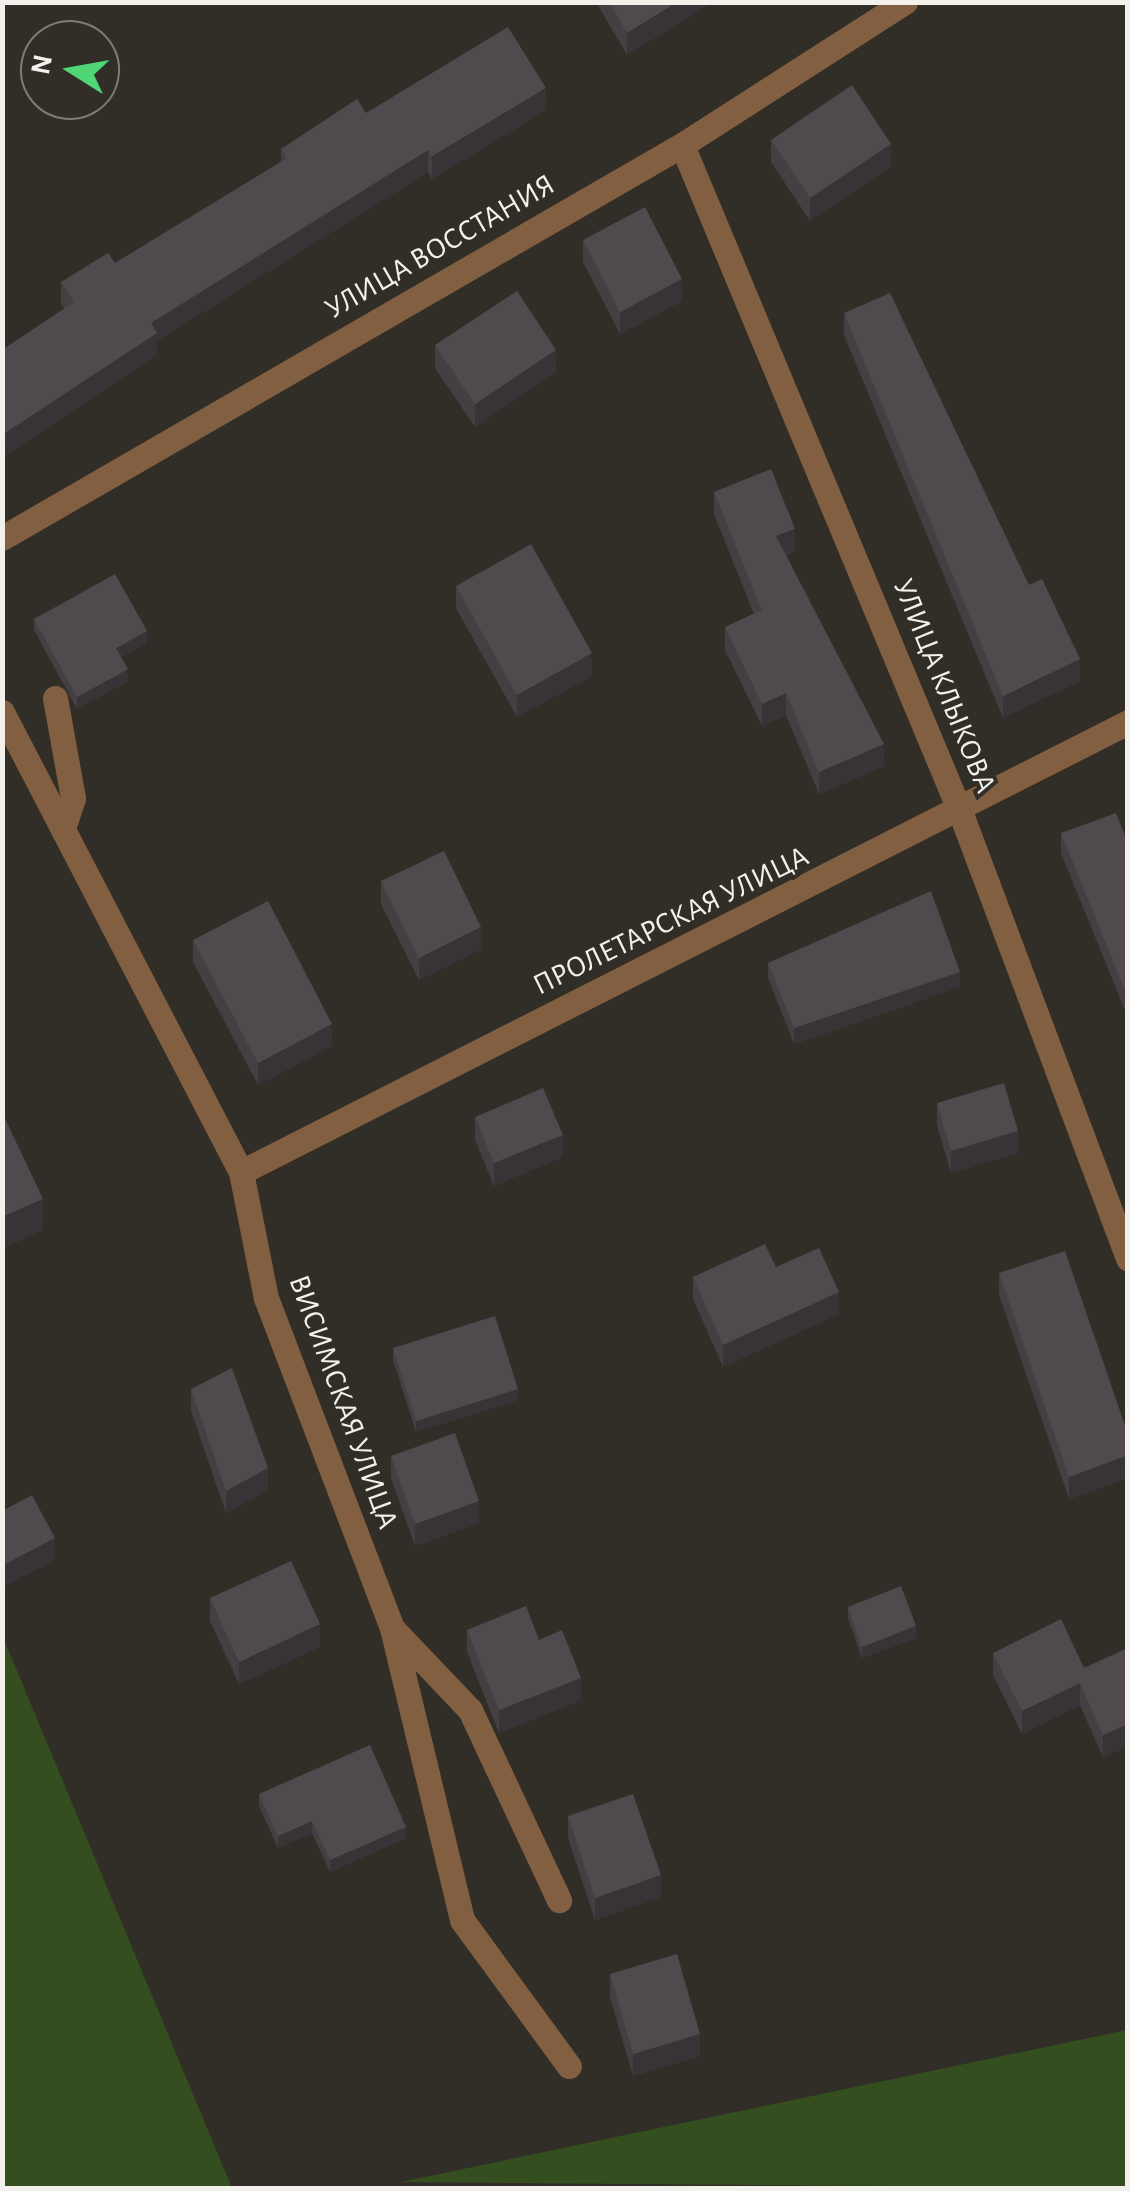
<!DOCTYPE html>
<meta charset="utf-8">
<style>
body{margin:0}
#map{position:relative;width:1130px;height:2191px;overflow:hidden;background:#312e27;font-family:"Alegreya Sans",sans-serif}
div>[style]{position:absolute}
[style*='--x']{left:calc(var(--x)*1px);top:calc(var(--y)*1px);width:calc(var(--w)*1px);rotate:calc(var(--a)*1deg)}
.green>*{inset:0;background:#344e1f}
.service>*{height:25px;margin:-12.5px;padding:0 12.5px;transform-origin:12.5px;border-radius:12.5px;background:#825f41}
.minor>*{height:25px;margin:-12.5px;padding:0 12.5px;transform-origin:12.5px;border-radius:12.5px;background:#825f41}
.tertiary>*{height:25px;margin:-12.5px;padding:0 12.5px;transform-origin:12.5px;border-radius:12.5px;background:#825f41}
.wall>*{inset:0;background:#453f43}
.shaded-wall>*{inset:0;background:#383337}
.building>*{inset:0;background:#50494e}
span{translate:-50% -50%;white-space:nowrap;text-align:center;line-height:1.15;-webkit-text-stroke:8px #312e27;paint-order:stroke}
.street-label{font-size:30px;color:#f3f1ec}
.frame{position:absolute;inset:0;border:5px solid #f3f1ec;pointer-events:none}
.north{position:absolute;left:20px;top:20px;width:100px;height:100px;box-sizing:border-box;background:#312e27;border:2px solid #7f7c76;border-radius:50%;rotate:281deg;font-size:28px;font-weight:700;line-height:40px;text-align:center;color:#f3f1ec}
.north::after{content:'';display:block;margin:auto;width:35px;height:45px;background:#50d675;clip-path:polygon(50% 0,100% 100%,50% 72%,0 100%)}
</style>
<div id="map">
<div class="green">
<i style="clip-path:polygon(3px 1637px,232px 2188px,3px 2188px)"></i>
<i style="clip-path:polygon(1127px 2030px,1127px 2188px,401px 2182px)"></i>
</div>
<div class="service">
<i style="--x:55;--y:698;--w:102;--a:79.8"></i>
<i style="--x:73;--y:798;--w:33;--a:108"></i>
<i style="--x:392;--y:1628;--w:113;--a:46.4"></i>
<i style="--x:470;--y:1710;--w:210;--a:64.9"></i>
</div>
<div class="minor">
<i style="--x:682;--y:145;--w:725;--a:67.36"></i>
<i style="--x:961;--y:814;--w:475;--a:69.4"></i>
<i style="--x:2;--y:712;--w:518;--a:62.55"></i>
<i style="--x:241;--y:1172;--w:128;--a:78.8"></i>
<i style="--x:266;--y:1298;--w:353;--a:69.1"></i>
<i style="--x:392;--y:1628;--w:300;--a:76.5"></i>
<i style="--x:462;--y:1920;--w:181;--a:53.8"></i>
<i style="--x:241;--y:1172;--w:995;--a:-26.9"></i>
</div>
<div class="tertiary">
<i style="--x:2;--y:538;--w:785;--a:-30.03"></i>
<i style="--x:682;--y:145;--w:265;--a:-32.7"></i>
</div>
<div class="wall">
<i style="clip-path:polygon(596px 2px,713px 2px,627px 55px)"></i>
<i style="clip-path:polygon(546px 110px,432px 179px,428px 172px,157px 341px,157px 355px,64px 309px,61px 304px,61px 282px,115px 263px,281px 162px,281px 149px,366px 113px)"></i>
<i style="clip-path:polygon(771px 140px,891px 166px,810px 221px,771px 162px)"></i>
<i style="clip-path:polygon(583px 240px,682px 301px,620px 334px,583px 262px)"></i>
<i style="clip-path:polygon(844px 313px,1029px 585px,1080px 681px,1003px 718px,844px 335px)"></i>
<i style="clip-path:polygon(435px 345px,556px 372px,475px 427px,435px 368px)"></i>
<i style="clip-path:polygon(714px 492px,795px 551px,786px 555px,884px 766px,819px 794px,786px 715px,762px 726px,725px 650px,725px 627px,754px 614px,714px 514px)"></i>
<i style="clip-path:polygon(456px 586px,592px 676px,517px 717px,456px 608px)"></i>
<i style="clip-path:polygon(34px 619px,147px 643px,121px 657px,128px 681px,77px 709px,34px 630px)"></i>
<i style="clip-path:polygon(1061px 833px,1128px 844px,1128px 1018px,1061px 853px)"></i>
<i style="clip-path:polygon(381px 881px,481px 949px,419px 980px,381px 904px)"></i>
<i style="clip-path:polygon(193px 940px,332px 1046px,258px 1085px,193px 962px)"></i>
<i style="clip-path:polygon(768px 963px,960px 987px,794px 1044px,768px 978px)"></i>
<i style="clip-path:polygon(937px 1103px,1018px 1153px,951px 1173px,937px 1125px)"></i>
<i style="clip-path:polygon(475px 1117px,563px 1157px,494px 1186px,475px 1140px)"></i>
<i style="clip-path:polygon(776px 1267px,839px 1314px,723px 1367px,693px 1299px,693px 1277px)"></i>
<i style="clip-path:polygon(999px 1273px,1128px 1434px,1128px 1478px,1069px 1499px,999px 1295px)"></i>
<i style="clip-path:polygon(393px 1348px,518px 1400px,416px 1432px,393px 1360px)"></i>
<i style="clip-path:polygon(191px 1389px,268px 1490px,226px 1513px,191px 1411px)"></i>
<i style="clip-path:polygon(391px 1456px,479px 1523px,415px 1546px,391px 1478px)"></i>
<i style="clip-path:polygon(210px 1598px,320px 1647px,239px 1684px,210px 1621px)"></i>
<i style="clip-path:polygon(848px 1607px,916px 1638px,862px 1658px,848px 1618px)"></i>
<i style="clip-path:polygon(467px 1630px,539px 1640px,581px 1700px,499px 1733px,467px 1652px)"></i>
<i style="clip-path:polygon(1128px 1648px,1128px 1746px,1103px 1757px,1080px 1705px,1022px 1734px,993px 1675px,993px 1653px,1084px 1668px)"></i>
<i style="clip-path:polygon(259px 1794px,406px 1838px,330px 1872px,312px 1833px,278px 1848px,259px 1806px)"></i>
<i style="clip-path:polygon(568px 1816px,661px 1897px,595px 1920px,568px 1838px)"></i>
<i style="clip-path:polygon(610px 1974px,700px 2056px,633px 2076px,610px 1997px)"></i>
</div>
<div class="shaded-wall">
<i style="clip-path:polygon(677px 2px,713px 2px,627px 55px,627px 33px)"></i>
<i style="clip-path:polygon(546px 88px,546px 110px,432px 179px,432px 156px)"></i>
<i style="clip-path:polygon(891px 144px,891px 166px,810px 221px,810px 198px)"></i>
<i style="clip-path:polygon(428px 150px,428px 172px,157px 341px,157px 355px,2px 458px,2px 435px,151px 323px)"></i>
<i style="clip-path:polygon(682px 279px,682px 301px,620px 334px,620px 312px)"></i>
<i style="clip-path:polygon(556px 350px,556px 372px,475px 427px,475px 404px)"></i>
<i style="clip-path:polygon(795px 529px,795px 551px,776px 558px,776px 536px)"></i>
<i style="clip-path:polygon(147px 631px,147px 643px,116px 660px,116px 648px)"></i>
<i style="clip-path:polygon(592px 653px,592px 676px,517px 717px,517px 695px)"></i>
<i style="clip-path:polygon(1080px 659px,1080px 681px,1003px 718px,1003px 696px)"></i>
<i style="clip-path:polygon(128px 669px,128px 681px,77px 709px,77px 697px)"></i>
<i style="clip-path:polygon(786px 693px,786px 715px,762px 726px,762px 704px)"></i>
<i style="clip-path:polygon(884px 744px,884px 766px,819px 794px,819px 772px)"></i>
<i style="clip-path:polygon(481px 927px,481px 949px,419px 980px,419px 958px)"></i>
<i style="clip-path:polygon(960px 972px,960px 987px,794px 1044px,794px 1028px)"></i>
<i style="clip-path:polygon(332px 1024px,332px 1046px,258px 1085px,258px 1063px)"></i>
<i style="clip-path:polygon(1018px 1131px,1018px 1153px,951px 1173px,951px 1151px)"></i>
<i style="clip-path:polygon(563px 1135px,563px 1157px,494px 1186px,494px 1163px)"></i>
<i style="clip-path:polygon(43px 1199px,43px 1230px,2px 1249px,2px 1217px)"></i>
<i style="clip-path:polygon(839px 1292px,839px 1314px,723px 1367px,723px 1345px)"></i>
<i style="clip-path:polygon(518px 1389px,518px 1400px,416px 1432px,416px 1421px)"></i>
<i style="clip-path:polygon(1128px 1455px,1128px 1478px,1069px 1499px,1069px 1477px)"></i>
<i style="clip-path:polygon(268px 1468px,268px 1490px,226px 1513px,226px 1491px)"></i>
<i style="clip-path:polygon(479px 1501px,479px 1523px,415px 1546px,415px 1524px)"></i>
<i style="clip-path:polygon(55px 1538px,55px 1560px,2px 1588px,2px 1566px)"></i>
<i style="clip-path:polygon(320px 1624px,320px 1647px,239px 1684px,239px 1662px)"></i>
<i style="clip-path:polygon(916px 1626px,916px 1638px,862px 1658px,862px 1647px)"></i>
<i style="clip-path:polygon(581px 1678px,581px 1700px,499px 1733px,499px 1710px)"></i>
<i style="clip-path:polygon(1080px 1683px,1080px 1705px,1022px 1734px,1022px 1711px)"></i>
<i style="clip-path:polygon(1128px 1724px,1128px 1746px,1103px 1757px,1103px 1735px)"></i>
<i style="clip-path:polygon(312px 1821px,312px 1833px,278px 1848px,278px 1836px)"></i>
<i style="clip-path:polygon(406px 1827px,406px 1838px,330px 1872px,330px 1860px)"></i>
<i style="clip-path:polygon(661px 1875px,661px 1897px,595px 1920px,595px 1898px)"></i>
<i style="clip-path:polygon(700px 2034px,700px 2056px,633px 2076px,633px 2054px)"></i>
</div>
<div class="building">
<i style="clip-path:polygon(609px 2px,677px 2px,627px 33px)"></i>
<i style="clip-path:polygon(508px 27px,546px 88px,432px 156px,428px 150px,151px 323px,157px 333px,2px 435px,2px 350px,74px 302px,61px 282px,108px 253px,115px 263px,287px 158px,281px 149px,357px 99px,366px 113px)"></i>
<i style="clip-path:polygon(852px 85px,891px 144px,810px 198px,771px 140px)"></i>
<i style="clip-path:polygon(645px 207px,682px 279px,620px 312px,583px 240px)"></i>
<i style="clip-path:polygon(517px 291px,556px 350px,475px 404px,435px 345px)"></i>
<i style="clip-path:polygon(890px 293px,1029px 585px,1042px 579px,1080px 659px,1003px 696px,844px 313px)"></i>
<i style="clip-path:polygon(771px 469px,795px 529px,776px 536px,884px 744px,819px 772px,786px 693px,762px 704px,725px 627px,762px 610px,714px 492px)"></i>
<i style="clip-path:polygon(531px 544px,592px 653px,517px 695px,456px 586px)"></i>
<i style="clip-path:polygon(115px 574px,147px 631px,116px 648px,128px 669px,77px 697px,34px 619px)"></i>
<i style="clip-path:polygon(1116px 813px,1128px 844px,1128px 998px,1061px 833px)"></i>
<i style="clip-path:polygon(444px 851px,481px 927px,419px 958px,381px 881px)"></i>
<i style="clip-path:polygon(931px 891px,960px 972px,794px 1028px,768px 963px)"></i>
<i style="clip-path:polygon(268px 901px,332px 1024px,258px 1063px,193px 940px)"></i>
<i style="clip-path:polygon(1004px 1083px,1018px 1131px,951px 1151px,937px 1103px)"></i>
<i style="clip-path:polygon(543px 1088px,563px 1135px,494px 1163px,475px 1117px)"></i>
<i style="clip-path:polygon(2px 1112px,43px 1199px,2px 1217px)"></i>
<i style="clip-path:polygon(765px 1244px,776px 1267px,819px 1248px,839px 1292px,723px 1345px,693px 1277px)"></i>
<i style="clip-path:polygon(1065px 1251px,1128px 1434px,1128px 1455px,1069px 1477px,999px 1273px)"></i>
<i style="clip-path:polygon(495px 1316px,518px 1389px,416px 1421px,393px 1348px)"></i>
<i style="clip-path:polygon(232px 1368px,268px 1468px,226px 1491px,191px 1389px)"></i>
<i style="clip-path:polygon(455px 1433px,479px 1501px,415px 1524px,391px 1456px)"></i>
<i style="clip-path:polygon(32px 1495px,55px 1538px,2px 1566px,2px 1511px)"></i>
<i style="clip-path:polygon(291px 1561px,320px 1624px,239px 1662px,210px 1598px)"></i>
<i style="clip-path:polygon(901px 1586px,916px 1626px,862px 1647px,848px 1607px)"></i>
<i style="clip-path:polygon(526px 1606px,539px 1640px,562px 1630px,581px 1678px,499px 1710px,467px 1630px)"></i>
<i style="clip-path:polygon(1061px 1619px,1084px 1668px,1128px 1648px,1128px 1724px,1103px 1735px,1080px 1683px,1022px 1711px,993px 1653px)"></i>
<i style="clip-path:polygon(370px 1745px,406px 1827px,330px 1860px,312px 1821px,278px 1836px,259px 1794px)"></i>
<i style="clip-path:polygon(633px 1794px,661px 1875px,595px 1898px,568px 1816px)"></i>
<i style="clip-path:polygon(677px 1954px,700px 2034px,633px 2054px,610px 1974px)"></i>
</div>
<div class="street-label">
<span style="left:440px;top:247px;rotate:-30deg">УЛИЦА ВОССТАНИЯ</span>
<span style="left:944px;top:686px;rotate:68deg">УЛИЦА КЛЫКОВА</span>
<span style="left:671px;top:921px;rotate:-26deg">ПРОЛЕТАРСКАЯ УЛИЦА</span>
<span style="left:343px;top:1402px;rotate:70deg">ВИСИМСКАЯ УЛИЦА</span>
</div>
<div class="frame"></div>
<div class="north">N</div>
</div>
